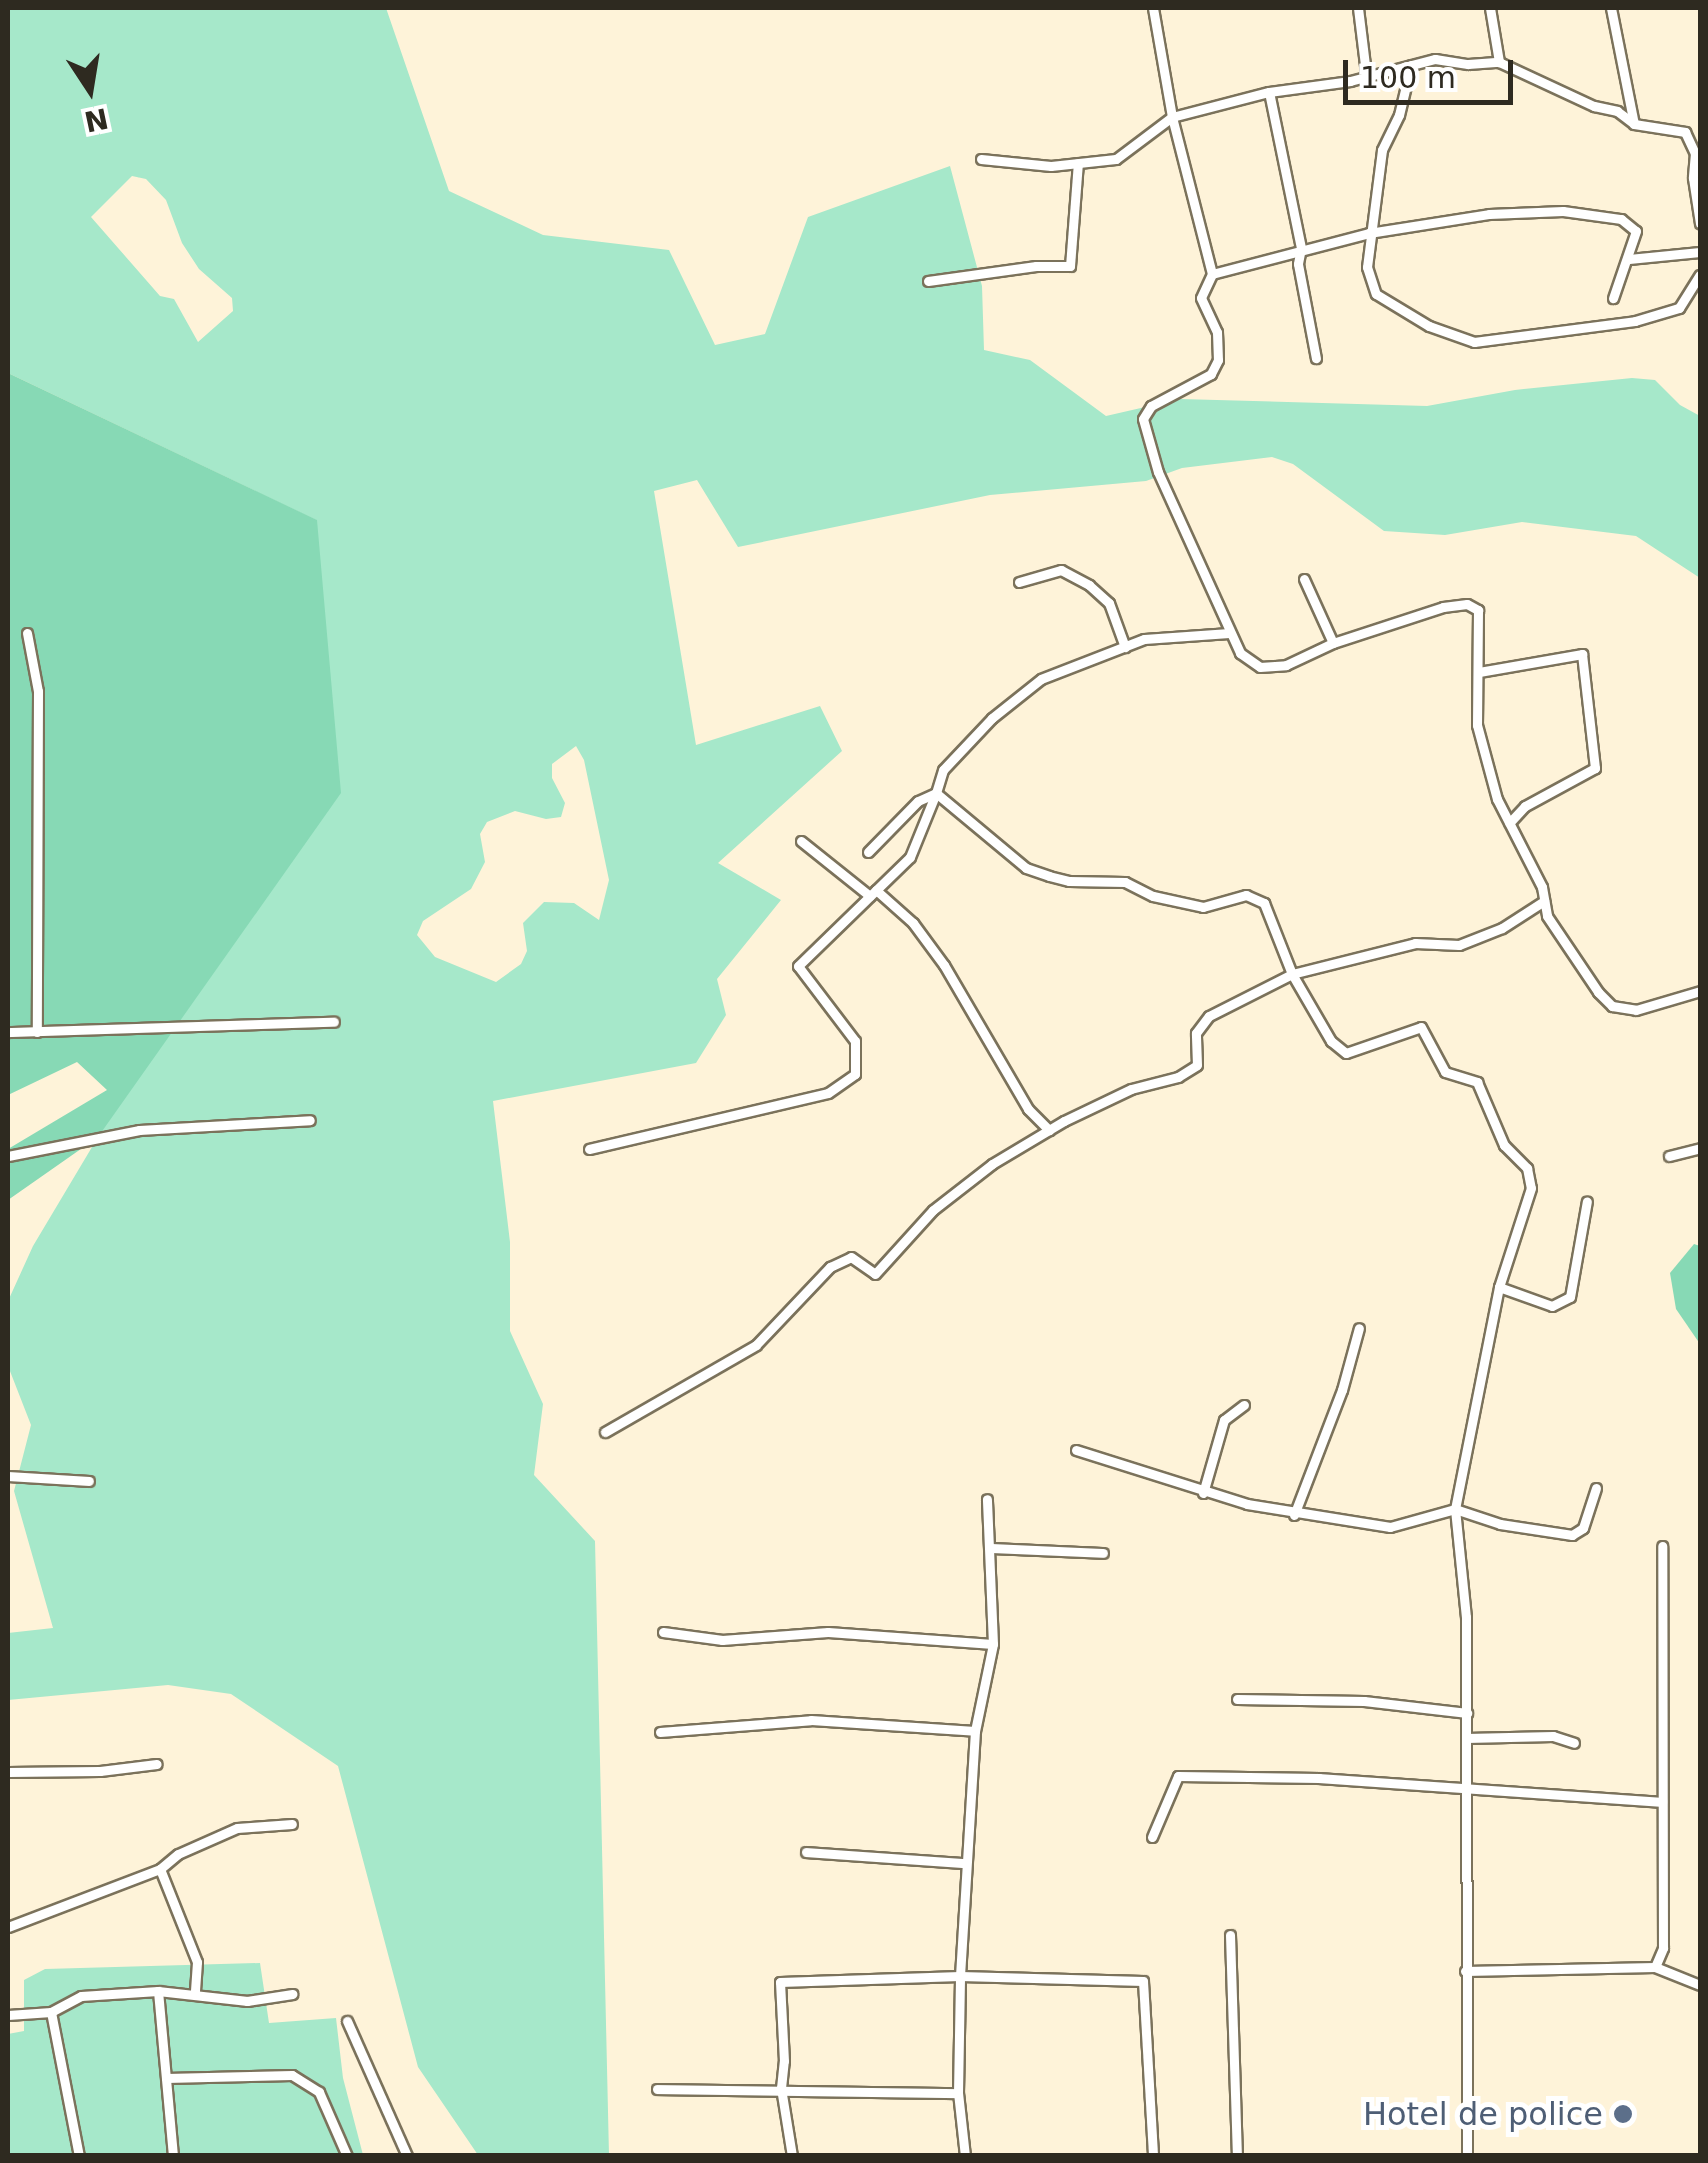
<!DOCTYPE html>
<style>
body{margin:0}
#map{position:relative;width:1708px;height:2163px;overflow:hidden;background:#fef3d9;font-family:"DejaVu Sans",sans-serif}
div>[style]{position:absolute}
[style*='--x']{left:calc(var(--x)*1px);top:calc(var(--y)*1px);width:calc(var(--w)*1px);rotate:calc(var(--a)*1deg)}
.green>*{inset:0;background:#a6e8ca}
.forest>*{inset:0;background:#87d9b5}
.roads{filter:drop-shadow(2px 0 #7b725b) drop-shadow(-2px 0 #7b725b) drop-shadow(0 2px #7b725b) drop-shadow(0 -2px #7b725b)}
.street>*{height:9px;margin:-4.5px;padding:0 4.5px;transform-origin:4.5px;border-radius:4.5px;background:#fff}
.dots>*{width:28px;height:28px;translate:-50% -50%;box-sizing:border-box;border:5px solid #fff;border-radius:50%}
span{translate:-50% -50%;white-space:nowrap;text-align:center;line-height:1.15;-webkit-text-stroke:10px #fff;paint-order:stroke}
.service-label{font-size:32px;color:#4e5e75}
.right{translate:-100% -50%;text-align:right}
.frame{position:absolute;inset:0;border:10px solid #2e2a20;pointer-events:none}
.north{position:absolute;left:40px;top:40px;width:100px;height:100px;-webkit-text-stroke:8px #fff;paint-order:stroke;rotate:168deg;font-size:28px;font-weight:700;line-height:40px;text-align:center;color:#2e2a20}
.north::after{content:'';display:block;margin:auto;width:35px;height:45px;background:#2e2a20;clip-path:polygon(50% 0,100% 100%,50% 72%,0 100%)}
.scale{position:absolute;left:1343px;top:60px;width:170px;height:45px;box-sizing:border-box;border:5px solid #2e2a20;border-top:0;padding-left:12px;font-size:30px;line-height:35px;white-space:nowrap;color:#2e2a20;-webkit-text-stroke:8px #fff;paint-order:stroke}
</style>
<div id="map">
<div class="green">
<i style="clip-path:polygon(evenodd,8px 8px,386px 8px,449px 191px,543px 235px,669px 250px,715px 345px,765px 334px,808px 217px,950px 166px,982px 286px,984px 350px,1030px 360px,1106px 416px,1180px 399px,1427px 406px,1515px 390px,1632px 378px,1655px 380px,1680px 405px,1700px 416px,1700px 578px,1636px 536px,1522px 522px,1445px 535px,1384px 531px,1293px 464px,1272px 457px,1182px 468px,1146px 481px,990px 495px,738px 547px,697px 480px,654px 491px,696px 745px,820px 706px,842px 751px,718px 863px,781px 900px,717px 979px,726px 1015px,696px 1063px,493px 1101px,510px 1242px,510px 1331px,543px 1404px,534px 1475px,595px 1541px,609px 2155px,478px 2155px,418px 2067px,338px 1766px,231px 1694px,168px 1685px,8px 1700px,8px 1633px,53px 1628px,14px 1491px,31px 1425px,8px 1366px,8px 1301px,33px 1246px,98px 1137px,316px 520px,8px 373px,8px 8px,132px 176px,146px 179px,166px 200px,182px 243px,199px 269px,232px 298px,233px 311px,198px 342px,174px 299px,160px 296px,91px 217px,132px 176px,8px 8px,576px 746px,584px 760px,609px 880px,599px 920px,574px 903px,544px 902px,523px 923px,527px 951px,521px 964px,496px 982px,435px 957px,417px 935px,423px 921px,471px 889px,485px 862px,480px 834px,487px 822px,515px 811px,546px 819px,561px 817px,565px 803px,552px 778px,552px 764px,576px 746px)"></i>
<i style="clip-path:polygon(260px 1963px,269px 2023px,336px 2018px,343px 2078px,363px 2155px,8px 2156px,8px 2034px,24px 2031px,24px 1980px,45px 1969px)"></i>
</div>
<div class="forest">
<i style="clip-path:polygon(8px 373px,317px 520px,341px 793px,98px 1137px,8px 1200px,8px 1149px,107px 1090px,77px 1062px,8px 1095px)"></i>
<i style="clip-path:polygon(1694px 1244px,1700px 1246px,1700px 1344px,1676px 1309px,1670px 1273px)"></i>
</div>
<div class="roads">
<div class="street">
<i style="--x:1153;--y:8;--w:111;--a:80.1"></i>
<i style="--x:1172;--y:117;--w:162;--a:75.7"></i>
<i style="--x:1212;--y:274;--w:26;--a:115"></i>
<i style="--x:1201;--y:298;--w:38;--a:65"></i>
<i style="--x:1217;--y:332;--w:28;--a:88"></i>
<i style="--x:1218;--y:360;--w:16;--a:117"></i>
<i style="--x:1211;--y:374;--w:68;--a:151.9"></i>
<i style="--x:1151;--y:406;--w:15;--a:122"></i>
<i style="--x:1143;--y:419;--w:55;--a:74.2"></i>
<i style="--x:1158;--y:472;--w:199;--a:65.6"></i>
<i style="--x:1240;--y:653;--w:24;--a:35"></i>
<i style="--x:1260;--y:667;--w:26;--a:-4"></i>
<i style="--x:1286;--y:665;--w:52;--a:-25.1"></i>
<i style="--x:1333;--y:643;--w:116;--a:-18.1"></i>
<i style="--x:1443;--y:607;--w:24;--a:-7"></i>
<i style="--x:1467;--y:604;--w:13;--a:29"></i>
<i style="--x:1478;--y:610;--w:115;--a:90.5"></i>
<i style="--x:1477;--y:725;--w:77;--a:74.9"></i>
<i style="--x:1497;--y:799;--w:99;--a:62.9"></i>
<i style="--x:1542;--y:887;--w:29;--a:80"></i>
<i style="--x:1547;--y:916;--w:92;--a:56.1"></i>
<i style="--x:1598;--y:992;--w:20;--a:45"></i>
<i style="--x:1612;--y:1006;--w:24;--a:9"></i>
<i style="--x:1636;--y:1010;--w:67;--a:-16.5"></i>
<i style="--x:1358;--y:8;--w:65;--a:83"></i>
<i style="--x:1490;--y:8;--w:55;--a:80.5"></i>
<i style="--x:1611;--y:8;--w:118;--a:78.8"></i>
<i style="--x:1411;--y:65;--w:51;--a:103.5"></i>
<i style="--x:1399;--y:115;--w:39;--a:116"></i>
<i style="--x:1382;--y:150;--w:118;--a:97.3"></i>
<i style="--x:1367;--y:267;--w:28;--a:72"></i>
<i style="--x:1376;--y:294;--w:62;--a:31.1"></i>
<i style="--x:1429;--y:326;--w:48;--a:19.6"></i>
<i style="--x:1474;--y:342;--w:162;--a:-7.4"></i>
<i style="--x:1635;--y:321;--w:46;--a:-16.5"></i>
<i style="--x:1679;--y:308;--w:39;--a:-58"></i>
<i style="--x:1269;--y:92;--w:159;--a:78.4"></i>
<i style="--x:1301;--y:248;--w:16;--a:101"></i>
<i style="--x:1298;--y:264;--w:96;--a:79.2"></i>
<i style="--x:981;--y:159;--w:70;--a:5.7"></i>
<i style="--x:1051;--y:166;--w:65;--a:-6.1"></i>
<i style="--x:1116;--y:159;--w:70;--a:-36.9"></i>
<i style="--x:1172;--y:117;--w:100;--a:-14.5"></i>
<i style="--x:1269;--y:92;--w:82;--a:-7.7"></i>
<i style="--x:1350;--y:81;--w:88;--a:-14.5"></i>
<i style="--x:1435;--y:59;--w:33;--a:9"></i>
<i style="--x:1468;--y:64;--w:31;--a:-4"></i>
<i style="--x:1499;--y:62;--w:105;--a:24.9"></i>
<i style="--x:1594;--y:106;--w:24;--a:12"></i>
<i style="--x:1617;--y:111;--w:21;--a:37"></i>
<i style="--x:1634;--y:124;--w:52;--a:8.9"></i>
<i style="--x:1685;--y:132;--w:23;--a:65"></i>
<i style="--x:1695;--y:153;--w:25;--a:95"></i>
<i style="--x:1693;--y:178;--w:46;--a:81.2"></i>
<i style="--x:1629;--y:259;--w:71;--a:-5.6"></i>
<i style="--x:1212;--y:274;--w:162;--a:-14.6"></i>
<i style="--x:1369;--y:233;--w:121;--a:-9"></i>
<i style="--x:1489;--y:214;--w:74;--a:-2.3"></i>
<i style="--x:1563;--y:211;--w:59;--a:7.9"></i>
<i style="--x:1621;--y:219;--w:19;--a:39"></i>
<i style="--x:1636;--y:231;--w:71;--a:108.9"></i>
<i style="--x:928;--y:281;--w:109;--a:-7.9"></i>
<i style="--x:1036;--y:266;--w:34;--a:0"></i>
<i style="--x:1070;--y:266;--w:103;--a:-85.6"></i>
<i style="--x:1304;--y:579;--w:70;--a:65.6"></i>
<i style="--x:1019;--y:582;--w:44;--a:-15.9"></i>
<i style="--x:1061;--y:570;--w:32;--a:28"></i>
<i style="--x:1089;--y:585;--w:27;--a:42"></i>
<i style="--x:1109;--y:603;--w:47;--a:70"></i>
<i style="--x:27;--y:633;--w:59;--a:79.3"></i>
<i style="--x:38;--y:691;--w:341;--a:90.2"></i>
<i style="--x:1229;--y:633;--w:85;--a:176"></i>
<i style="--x:1144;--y:639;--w:110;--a:158.8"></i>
<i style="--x:1041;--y:679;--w:63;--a:141.5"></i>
<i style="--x:992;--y:718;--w:71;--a:133.3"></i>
<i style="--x:943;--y:770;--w:24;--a:107"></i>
<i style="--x:936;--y:793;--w:117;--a:39.8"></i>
<i style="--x:1026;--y:868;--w:24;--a:19"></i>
<i style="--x:1049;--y:876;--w:21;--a:14"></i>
<i style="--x:1069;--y:881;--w:56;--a:1"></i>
<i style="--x:1125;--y:882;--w:31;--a:27"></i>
<i style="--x:1153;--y:896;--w:51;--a:12.4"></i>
<i style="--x:1203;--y:907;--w:45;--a:-15.6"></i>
<i style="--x:1246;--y:895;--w:20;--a:24"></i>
<i style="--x:1264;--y:903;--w:76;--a:68.5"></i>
<i style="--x:1292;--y:974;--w:78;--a:59.8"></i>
<i style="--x:1331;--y:1041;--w:19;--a:39"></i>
<i style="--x:1346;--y:1053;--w:79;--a:-19.1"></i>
<i style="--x:1421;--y:1027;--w:51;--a:61.9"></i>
<i style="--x:1445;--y:1072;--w:34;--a:17"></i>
<i style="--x:1477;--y:1082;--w:69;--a:66.8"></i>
<i style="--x:1504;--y:1145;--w:33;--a:45"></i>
<i style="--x:1527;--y:1168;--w:20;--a:79"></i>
<i style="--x:1531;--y:1188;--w:104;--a:107.9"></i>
<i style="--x:1499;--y:1287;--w:226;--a:101.2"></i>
<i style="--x:1455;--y:1509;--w:109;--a:84.2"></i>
<i style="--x:1466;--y:1617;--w:539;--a:89.89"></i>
<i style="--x:1479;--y:672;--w:105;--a:-9.9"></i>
<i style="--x:1582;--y:654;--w:115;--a:83.5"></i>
<i style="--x:1595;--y:768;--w:80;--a:151.5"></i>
<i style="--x:1525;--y:806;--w:23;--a:133"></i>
<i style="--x:801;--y:841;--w:88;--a:38.6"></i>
<i style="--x:868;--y:852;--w:71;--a:-45.6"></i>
<i style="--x:918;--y:801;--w:20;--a:-24"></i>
<i style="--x:876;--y:890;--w:50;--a:41.7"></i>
<i style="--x:913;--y:923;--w:52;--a:53.6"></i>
<i style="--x:944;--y:965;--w:167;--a:59.7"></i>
<i style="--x:1028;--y:1109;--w:30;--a:45"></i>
<i style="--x:8;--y:1032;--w:326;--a:-1.8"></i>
<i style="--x:589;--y:1149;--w:245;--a:-13.2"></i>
<i style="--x:828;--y:1093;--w:33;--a:-35"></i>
<i style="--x:855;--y:1074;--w:33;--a:-90"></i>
<i style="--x:855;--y:1041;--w:94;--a:-127.2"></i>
<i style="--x:798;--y:966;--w:156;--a:-44.2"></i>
<i style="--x:910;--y:857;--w:69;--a:-67.9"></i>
<i style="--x:8;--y:1156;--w:134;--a:-11.2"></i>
<i style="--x:139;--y:1130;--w:171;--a:-3.3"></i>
<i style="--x:1669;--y:1156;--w:32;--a:-14"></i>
<i style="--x:1499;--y:1287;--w:56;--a:19.7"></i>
<i style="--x:1552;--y:1306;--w:20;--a:-27"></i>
<i style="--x:1570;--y:1297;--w:97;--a:-80"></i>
<i style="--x:605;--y:1432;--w:174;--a:-29.9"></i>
<i style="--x:756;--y:1345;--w:108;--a:-46.5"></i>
<i style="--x:830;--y:1267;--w:23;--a:-25"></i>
<i style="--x:851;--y:1257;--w:29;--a:35"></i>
<i style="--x:875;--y:1274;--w:86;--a:-47.8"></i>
<i style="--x:933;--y:1210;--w:75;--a:-37.9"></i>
<i style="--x:992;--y:1164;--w:84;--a:-30.8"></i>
<i style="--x:1064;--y:1121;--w:74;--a:-25.5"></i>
<i style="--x:1131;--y:1089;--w:49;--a:-14.3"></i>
<i style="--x:1178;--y:1077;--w:22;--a:-32"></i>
<i style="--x:1197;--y:1065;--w:32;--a:-92"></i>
<i style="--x:1196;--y:1033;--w:21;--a:-53"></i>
<i style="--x:1209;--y:1016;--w:93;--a:-26.8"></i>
<i style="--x:1292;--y:974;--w:127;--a:-14.1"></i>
<i style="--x:1415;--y:943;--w:44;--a:2.6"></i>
<i style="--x:1459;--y:945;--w:46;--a:-21.6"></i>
<i style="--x:1502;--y:928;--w:50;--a:-32.7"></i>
<i style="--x:1076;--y:1450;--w:179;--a:17.5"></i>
<i style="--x:1247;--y:1504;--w:145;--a:9.1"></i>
<i style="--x:1390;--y:1527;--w:67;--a:-15.5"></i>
<i style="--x:1455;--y:1509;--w:47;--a:18.4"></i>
<i style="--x:1500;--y:1524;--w:73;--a:8.7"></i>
<i style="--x:1572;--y:1535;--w:13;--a:-32"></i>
<i style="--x:1583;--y:1528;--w:42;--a:-72"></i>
<i style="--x:8;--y:1476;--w:81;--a:3.5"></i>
<i style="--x:1203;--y:1493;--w:76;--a:-74"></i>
<i style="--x:1224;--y:1420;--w:25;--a:-37"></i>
<i style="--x:1294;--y:1515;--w:134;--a:-69"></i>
<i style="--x:1342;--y:1390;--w:64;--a:-74.7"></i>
<i style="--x:990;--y:1548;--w:113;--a:2.5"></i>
<i style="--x:663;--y:1632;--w:60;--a:7.7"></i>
<i style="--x:722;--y:1640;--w:106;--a:-4.3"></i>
<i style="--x:828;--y:1632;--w:165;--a:4.2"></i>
<i style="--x:1237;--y:1699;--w:127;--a:0.9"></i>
<i style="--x:1364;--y:1701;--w:104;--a:6.6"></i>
<i style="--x:660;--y:1732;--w:151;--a:-4.5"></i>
<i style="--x:811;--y:1720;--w:164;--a:3.8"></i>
<i style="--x:1466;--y:1738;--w:87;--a:-1.3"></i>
<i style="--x:1553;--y:1736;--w:22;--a:18"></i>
<i style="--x:8;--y:1772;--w:92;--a:-0.6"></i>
<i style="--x:100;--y:1771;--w:57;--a:-7"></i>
<i style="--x:1152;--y:1837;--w:66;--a:-66.9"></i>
<i style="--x:1178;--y:1776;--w:141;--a:0.8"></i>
<i style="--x:1319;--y:1778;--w:344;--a:4"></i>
<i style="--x:806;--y:1852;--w:159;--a:4"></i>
<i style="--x:160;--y:1869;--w:100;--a:68.3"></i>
<i style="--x:197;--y:1962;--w:32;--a:94"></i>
<i style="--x:8;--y:1927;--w:163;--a:-20.9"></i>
<i style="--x:160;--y:1869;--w:23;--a:-40"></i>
<i style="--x:178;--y:1854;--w:64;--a:-23.8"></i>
<i style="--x:237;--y:1828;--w:55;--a:-4.2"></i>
<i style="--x:1230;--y:1935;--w:221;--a:88.2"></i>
<i style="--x:1655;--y:1967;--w:21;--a:-67"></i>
<i style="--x:1663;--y:1948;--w:402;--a:-90.1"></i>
<i style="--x:1465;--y:1971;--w:190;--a:-1.2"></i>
<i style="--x:1655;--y:1967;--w:48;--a:21.8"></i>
<i style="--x:158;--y:1991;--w:166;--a:84.8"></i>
<i style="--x:51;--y:2012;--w:147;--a:79"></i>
<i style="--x:8;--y:2015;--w:43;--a:-4"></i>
<i style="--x:51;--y:2012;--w:34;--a:-28"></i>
<i style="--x:81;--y:1996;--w:77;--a:-3.7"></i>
<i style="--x:158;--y:1991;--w:90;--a:6.4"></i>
<i style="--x:247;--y:2001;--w:46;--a:-8.8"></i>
<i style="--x:347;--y:2021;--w:148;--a:66"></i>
<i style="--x:166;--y:2078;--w:126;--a:-1.4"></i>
<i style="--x:292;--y:2075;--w:32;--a:32"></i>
<i style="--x:319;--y:2092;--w:70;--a:66.4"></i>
<i style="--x:657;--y:2089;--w:301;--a:0.8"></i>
<i style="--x:792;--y:2156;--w:69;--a:-99.2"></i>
<i style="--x:781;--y:2088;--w:27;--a:-84"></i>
<i style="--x:784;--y:2061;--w:79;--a:-92.9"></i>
<i style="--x:780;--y:1982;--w:180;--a:-1.9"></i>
<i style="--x:960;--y:1976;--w:183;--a:1.6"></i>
<i style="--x:1143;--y:1981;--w:175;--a:86.7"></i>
<i style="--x:965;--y:2156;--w:63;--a:-96.3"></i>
<i style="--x:958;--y:2093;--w:117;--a:-89"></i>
<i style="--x:960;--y:1976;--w:245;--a:-86.5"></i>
<i style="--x:975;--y:1731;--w:89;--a:-78.3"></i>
<i style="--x:993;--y:1644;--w:145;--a:-92.4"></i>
</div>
</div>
<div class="dots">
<i style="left:1623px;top:2114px;background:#5c6f8a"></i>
</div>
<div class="service-label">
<span class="right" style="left:1603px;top:2114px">Hotel de police</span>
</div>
<div class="frame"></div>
<div class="north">N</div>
<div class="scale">100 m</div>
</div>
